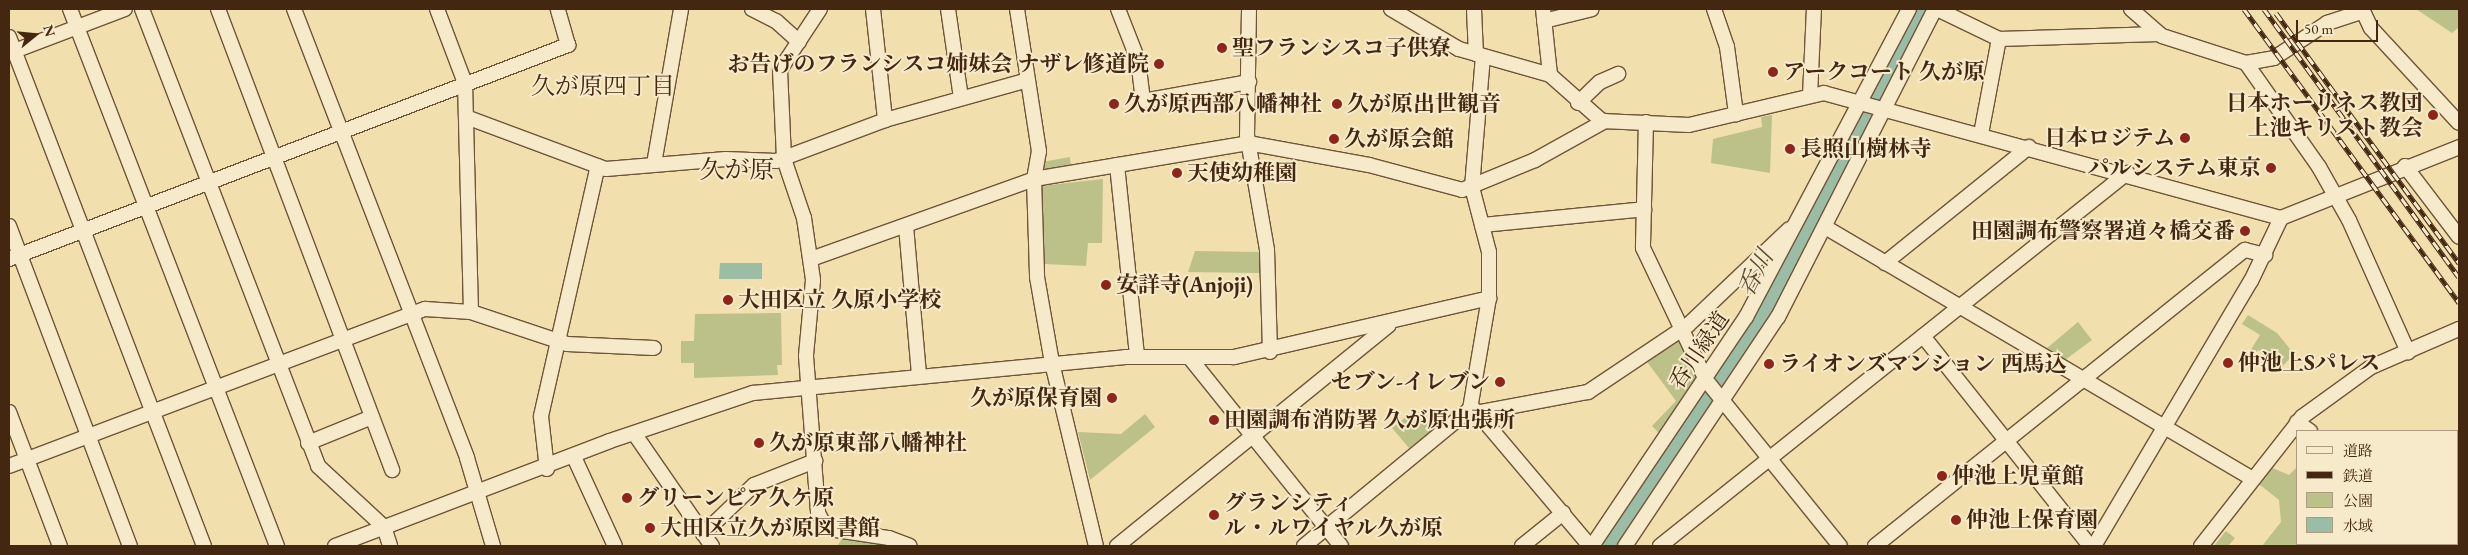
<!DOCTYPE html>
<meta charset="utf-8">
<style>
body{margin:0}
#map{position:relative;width:2468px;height:555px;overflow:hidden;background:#f1dfae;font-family:"EB Garamond","Noto Serif JP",serif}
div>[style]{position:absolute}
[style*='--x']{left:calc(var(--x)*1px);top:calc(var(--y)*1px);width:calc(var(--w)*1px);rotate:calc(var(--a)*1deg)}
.green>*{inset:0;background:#bcc189}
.water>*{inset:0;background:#9bbda6}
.roads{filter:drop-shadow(1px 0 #6e5538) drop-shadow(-1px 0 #6e5538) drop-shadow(0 1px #6e5538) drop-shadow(0 -1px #6e5538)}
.minor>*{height:14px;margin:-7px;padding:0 7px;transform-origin:7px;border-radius:7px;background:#f6eaca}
.rail>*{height:5px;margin-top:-2.5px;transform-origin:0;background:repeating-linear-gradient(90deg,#f6eaca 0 9px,#432711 0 18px);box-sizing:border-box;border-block:1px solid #432711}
.dots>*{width:14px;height:14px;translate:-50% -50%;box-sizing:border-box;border:2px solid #f6eaca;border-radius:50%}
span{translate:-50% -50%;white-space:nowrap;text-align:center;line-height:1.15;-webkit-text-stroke:4px #f6eaca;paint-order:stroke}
.poi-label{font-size:22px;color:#432711;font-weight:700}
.left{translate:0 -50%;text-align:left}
.right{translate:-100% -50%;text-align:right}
.street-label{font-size:22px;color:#432711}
.neighbourhood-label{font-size:24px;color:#432711}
.water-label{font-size:24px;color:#594c36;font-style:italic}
.quarter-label{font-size:25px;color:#432711}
.frame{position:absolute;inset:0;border:10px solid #432711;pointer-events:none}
.legend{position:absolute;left:2296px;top:430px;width:162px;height:115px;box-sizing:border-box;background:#f6eaca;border:1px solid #ae9c80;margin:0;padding:6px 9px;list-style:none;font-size:15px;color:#432711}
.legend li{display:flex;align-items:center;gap:10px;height:25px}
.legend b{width:25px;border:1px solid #ae9c80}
.north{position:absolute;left:10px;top:10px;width:50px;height:50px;-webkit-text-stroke:4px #f6eaca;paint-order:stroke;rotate:73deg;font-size:14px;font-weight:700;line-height:20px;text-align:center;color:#432711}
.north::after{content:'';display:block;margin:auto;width:18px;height:22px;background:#432711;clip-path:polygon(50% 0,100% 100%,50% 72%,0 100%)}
.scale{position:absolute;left:2296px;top:20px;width:82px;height:22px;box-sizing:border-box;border:2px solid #432711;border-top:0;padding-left:6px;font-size:15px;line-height:18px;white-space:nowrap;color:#432711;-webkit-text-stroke:4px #f6eaca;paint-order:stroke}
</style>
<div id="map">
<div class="green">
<i style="clip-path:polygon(2416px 9px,2459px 9px,2459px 27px,2452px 33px)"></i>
<i style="clip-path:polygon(1772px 115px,1770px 173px,1711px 163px,1713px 139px,1762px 127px,1761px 117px)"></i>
<i style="clip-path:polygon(1070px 157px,1071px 169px,1041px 171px,1042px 162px)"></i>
<i style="clip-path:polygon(1103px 179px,1102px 243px,1088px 243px,1086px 266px,1045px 264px,1041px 186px)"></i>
<i style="clip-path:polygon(1195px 251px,1260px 252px,1260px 273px,1188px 272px)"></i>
<i style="clip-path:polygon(781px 313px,782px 365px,777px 365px,778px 375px,694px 378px,694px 363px,681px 363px,681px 341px,694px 341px,695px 314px)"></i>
<i style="clip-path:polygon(2248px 315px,2277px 333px,2294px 354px,2279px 370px,2258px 350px,2248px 364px,2244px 361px,2260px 335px,2242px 324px)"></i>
<i style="clip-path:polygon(2078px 322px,2092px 340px,2065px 360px,2047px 348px)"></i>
<i style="clip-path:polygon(1679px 337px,1700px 383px,1663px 437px,1652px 426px,1676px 401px,1645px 359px)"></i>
<i style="clip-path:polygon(1416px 409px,1433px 430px,1409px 448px,1392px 428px)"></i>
<i style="clip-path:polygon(1145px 414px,1155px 427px,1090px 480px,1078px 432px,1121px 434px)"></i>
<i style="clip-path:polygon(2270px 467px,2289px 475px,2297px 467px,2297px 544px,2309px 546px,2262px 546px,2281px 522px,2279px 500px,2259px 484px)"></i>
<i style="clip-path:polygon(2226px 531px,2235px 538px,2228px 546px,2214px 546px)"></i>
<i style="clip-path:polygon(842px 539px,890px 544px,896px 546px,837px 546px)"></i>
</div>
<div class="water">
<i style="clip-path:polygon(1911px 9px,1929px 9px,1773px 311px,1620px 546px,1596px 546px,1706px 380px)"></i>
<i style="clip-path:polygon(720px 263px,762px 263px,762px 279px,719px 279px)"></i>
</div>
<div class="roads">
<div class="minor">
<i style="--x:70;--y:9;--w:576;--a:68.92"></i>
<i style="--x:142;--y:9;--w:490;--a:68.9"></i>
<i style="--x:318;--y:466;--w:90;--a:42.7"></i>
<i style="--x:384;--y:527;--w:20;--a:72"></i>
<i style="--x:218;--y:9;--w:493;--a:69.3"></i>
<i style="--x:294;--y:9;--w:481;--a:68.9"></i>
<i style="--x:467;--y:458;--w:92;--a:73.5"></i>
<i style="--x:437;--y:9;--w:79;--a:69.3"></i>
<i style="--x:465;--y:83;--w:229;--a:88.5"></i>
<i style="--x:752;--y:9;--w:27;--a:27"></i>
<i style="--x:776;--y:21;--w:31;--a:42"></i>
<i style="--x:820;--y:9;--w:73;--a:123.3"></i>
<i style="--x:780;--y:70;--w:89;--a:87.4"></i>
<i style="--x:784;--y:159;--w:62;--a:71.3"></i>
<i style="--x:804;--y:218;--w:63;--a:81.7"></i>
<i style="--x:813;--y:280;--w:76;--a:95.3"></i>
<i style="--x:806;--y:356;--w:157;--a:85.6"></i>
<i style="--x:818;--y:513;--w:11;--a:63"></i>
<i style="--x:823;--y:523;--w:15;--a:28"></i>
<i style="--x:836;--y:530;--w:54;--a:8.6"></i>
<i style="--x:889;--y:538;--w:22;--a:21"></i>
<i style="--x:873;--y:9;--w:112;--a:83.8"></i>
<i style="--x:948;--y:9;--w:90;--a:81.7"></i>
<i style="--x:1017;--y:9;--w:144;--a:81.2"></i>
<i style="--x:1039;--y:151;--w:28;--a:100"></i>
<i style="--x:1034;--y:179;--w:98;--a:88.2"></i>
<i style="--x:1037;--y:277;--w:87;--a:80.1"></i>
<i style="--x:1052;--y:363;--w:188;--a:76.5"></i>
<i style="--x:1118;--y:9;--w:55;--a:68.6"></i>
<i style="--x:1138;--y:60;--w:41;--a:83"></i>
<i style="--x:1143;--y:101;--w:108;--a:-10.2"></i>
<i style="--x:1249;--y:9;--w:126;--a:90.9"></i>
<i style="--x:1247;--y:135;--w:117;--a:80.1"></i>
<i style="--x:1267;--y:250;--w:102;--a:88.3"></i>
<i style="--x:1391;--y:9;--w:79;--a:30.5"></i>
<i style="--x:1459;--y:49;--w:95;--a:15.9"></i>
<i style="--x:1550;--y:75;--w:69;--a:41.5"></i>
<i style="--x:1602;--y:121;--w:87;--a:2.6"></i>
<i style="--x:1689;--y:125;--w:139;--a:-13.3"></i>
<i style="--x:1824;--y:93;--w:474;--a:15.3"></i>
<i style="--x:1474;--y:9;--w:45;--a:87.5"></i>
<i style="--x:1543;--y:9;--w:66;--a:83.9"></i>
<i style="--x:1714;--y:9;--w:40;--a:71.1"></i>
<i style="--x:1727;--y:47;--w:68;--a:82.3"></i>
<i style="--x:1937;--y:9;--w:69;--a:25.8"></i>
<i style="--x:1999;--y:39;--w:160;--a:-1.8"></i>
<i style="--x:2131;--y:9;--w:41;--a:41.1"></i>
<i style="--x:2162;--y:36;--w:88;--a:17.8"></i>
<i style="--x:2246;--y:63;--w:127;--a:54.9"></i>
<i style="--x:2319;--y:167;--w:61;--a:60.5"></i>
<i style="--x:2349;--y:220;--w:145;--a:65.9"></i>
<i style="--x:2362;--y:9;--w:21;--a:65"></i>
<i style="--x:2371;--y:28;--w:129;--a:47.2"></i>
<i style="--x:1544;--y:21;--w:49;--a:-14"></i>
<i style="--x:9;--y:37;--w:545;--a:69.04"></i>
<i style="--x:9;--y:53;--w:124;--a:-20.8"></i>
<i style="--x:2246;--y:63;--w:28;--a:-10"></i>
<i style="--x:2274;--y:58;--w:64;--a:-33.4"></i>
<i style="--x:2327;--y:23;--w:38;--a:-18"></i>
<i style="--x:1810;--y:96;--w:87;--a:-87.4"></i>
<i style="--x:1578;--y:103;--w:30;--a:-44"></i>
<i style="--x:1600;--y:82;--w:20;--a:-24"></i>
<i style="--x:466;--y:117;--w:149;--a:20.4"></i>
<i style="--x:606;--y:169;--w:120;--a:-4.8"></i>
<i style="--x:726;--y:159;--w:50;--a:2.3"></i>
<i style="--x:776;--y:161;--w:116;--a:-20.6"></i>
<i style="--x:885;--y:120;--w:148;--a:-15.6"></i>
<i style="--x:1646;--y:122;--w:126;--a:91.4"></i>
<i style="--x:1643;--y:248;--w:146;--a:64.5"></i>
<i style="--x:1706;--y:380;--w:213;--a:51.1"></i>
<i style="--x:1981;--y:134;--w:97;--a:-79.3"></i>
<i style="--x:654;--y:164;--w:157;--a:-80.1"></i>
<i style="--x:1117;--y:165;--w:192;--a:84"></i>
<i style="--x:2405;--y:166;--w:89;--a:52.7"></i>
<i style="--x:1482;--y:225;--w:163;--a:-5.6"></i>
<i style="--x:9;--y:226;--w:342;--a:69.3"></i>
<i style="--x:906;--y:226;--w:149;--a:85"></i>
<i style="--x:1825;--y:227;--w:496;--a:30.5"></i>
<i style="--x:9;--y:259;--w:599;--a:-20.95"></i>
<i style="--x:568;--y:45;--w:37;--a:-106"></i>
<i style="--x:811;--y:259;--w:237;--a:-19.7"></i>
<i style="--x:1034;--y:179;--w:217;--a:-9.5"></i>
<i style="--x:1248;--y:143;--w:123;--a:10.3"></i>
<i style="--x:1369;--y:165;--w:96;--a:15"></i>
<i style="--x:1462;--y:190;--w:79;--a:-22.3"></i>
<i style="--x:1535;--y:160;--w:80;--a:-29.1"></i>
<i style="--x:1885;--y:263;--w:185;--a:-38.9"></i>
<i style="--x:1923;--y:336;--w:268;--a:51.5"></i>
<i style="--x:1190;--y:358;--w:241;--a:51.2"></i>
<i style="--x:1475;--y:410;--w:178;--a:49.8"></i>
<i style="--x:9;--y:412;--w:143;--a:69.2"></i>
<i style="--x:1481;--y:412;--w:109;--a:-10.6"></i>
<i style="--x:1588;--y:392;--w:120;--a:-33.8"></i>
<i style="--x:1688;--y:325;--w:139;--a:-43.5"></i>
<i style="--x:2297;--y:422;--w:16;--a:35"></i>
<i style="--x:636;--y:436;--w:134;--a:55.4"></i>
<i style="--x:308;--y:443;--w:69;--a:-22.1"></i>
<i style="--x:574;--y:457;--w:98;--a:65.3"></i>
<i style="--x:9;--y:466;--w:445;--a:-20.7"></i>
<i style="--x:425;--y:309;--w:46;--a:3.7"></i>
<i style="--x:471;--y:312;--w:101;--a:18.4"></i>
<i style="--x:567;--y:344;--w:87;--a:2.6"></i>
<i style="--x:547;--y:469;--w:53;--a:-96.5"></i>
<i style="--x:541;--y:416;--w:256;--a:-77.2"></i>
<i style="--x:2457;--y:483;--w:4;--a:-63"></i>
<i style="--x:703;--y:534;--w:71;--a:-43.9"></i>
<i style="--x:754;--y:485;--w:66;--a:-21.5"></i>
<i style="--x:335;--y:546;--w:294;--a:-20.9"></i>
<i style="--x:610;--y:441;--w:151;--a:-18.6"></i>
<i style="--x:753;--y:393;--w:374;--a:-5.5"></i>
<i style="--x:1125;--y:357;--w:109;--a:0"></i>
<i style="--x:1234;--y:357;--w:262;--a:-13"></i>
<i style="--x:1117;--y:546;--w:350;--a:-39.1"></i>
<i style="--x:1304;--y:546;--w:215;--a:-39.5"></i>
<i style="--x:1470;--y:409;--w:113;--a:-80.3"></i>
<i style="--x:1489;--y:298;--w:46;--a:-90"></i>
<i style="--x:1489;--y:252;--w:67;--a:-104.7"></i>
<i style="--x:1472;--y:187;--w:131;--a:-85.2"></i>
<i style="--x:1522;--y:546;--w:53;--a:-38.8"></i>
<i style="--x:1592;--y:546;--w:276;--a:-56.1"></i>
<i style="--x:1746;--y:317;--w:348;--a:-62.1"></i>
<i style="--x:1625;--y:546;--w:275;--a:-56.3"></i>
<i style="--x:1778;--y:317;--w:346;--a:-63"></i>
<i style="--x:1660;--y:546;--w:598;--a:-38.61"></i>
<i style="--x:1875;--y:546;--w:474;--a:-38.7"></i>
<i style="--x:2245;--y:250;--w:21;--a:14"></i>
<i style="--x:2094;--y:546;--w:308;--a:-59.4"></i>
<i style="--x:2251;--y:281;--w:70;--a:-64.5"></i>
<i style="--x:2281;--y:218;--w:192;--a:-21.7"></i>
<i style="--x:2201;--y:546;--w:164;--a:-51.9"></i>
<i style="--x:2302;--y:417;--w:85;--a:-35.9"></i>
<i style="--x:2371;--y:367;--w:96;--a:-23.4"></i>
<i style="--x:2416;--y:546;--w:4;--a:-34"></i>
</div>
</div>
<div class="rail">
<i style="--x:2244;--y:9;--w:364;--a:53.8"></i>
<i style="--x:2264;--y:9;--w:331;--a:54"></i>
<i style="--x:2276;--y:13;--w:310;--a:53.8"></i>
</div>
<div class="dots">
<i style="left:1222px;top:48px;background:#8f2418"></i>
<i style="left:1159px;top:64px;background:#8f2418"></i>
<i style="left:1773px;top:72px;background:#8f2418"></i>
<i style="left:1114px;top:104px;background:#8f2418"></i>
<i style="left:1337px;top:104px;background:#8f2418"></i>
<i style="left:2433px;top:115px;background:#8f2418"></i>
<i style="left:2185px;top:138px;background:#8f2418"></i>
<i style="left:1334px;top:139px;background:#8f2418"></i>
<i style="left:1790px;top:149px;background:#8f2418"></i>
<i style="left:2271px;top:168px;background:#8f2418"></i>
<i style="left:1177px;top:173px;background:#8f2418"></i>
<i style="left:2245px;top:231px;background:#8f2418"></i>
<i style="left:1106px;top:285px;background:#8f2418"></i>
<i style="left:728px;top:300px;background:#8f2418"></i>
<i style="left:2228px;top:363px;background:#8f2418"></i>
<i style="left:1769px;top:364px;background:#8f2418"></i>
<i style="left:1500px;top:382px;background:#8f2418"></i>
<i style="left:1112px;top:398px;background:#8f2418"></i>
<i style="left:1214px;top:420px;background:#8f2418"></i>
<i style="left:759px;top:443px;background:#8f2418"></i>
<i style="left:1942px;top:476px;background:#8f2418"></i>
<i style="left:627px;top:498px;background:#8f2418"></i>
<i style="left:1214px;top:515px;background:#8f2418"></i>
<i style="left:1956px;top:520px;background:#8f2418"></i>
<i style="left:650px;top:528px;background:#8f2418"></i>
</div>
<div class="poi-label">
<span class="left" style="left:1232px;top:48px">聖フランシスコ子供寮</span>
<span class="right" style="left:1149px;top:64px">お告げのフランシスコ姉妹会 ナザレ修道院</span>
<span class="left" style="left:1783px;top:72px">アークコート 久が原</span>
<span class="right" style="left:2423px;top:115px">日本ホーリネス教団<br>上池キリスト教会</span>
<span class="left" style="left:1124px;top:104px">久が原西部八幡神社</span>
<span class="left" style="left:1347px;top:104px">久が原出世観音</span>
<span class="right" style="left:2175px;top:138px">日本ロジテム</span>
<span class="left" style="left:1344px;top:139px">久が原会館</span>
<span class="left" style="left:1800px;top:149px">長照山樹林寺</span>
<span class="right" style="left:2261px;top:168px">パルシステム東京</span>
<span class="left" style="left:1187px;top:173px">天使幼稚園</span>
<span class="right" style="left:2235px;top:231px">田園調布警察署道々橋交番</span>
<span class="left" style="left:1116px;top:285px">安詳寺(Anjoji)</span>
<span class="left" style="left:738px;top:300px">大田区立 久原小学校</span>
<span class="left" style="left:2238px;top:363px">仲池上Sパレス</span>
<span class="left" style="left:1779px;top:364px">ライオンズマンション 西馬込</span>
<span class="right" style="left:1490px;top:382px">セブン-イレブン</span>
<span class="right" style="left:1102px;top:398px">久が原保育園</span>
<span class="left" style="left:1224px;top:420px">田園調布消防署 久が原出張所</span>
<span class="left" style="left:769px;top:443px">久が原東部八幡神社</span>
<span class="left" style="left:1952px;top:476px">仲池上児童館</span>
<span class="left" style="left:637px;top:498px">グリーンピア久ケ原</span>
<span class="left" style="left:1224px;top:515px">グランシティ<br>ル・ルワイヤル久が原</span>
<span class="left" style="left:1966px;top:520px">仲池上保育園</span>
<span class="left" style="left:660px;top:528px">大田区立久が原図書館</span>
</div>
<div class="street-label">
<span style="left:1699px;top:350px;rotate:-56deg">呑川緑道</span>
</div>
<div class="neighbourhood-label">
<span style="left:603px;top:86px">久が原四丁目</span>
</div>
<div class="water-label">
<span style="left:1755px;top:273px;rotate:-62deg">呑川</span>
</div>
<div class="quarter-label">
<span style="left:737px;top:169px">久が原</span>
</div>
<div class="frame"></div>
<ul class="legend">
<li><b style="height:6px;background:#f6eaca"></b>道路</li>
<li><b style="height:6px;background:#432711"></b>鉄道</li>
<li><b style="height:14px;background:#bcc189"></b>公園</li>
<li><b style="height:14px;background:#9bbda6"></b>水域</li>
</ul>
<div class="north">N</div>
<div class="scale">50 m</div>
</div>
